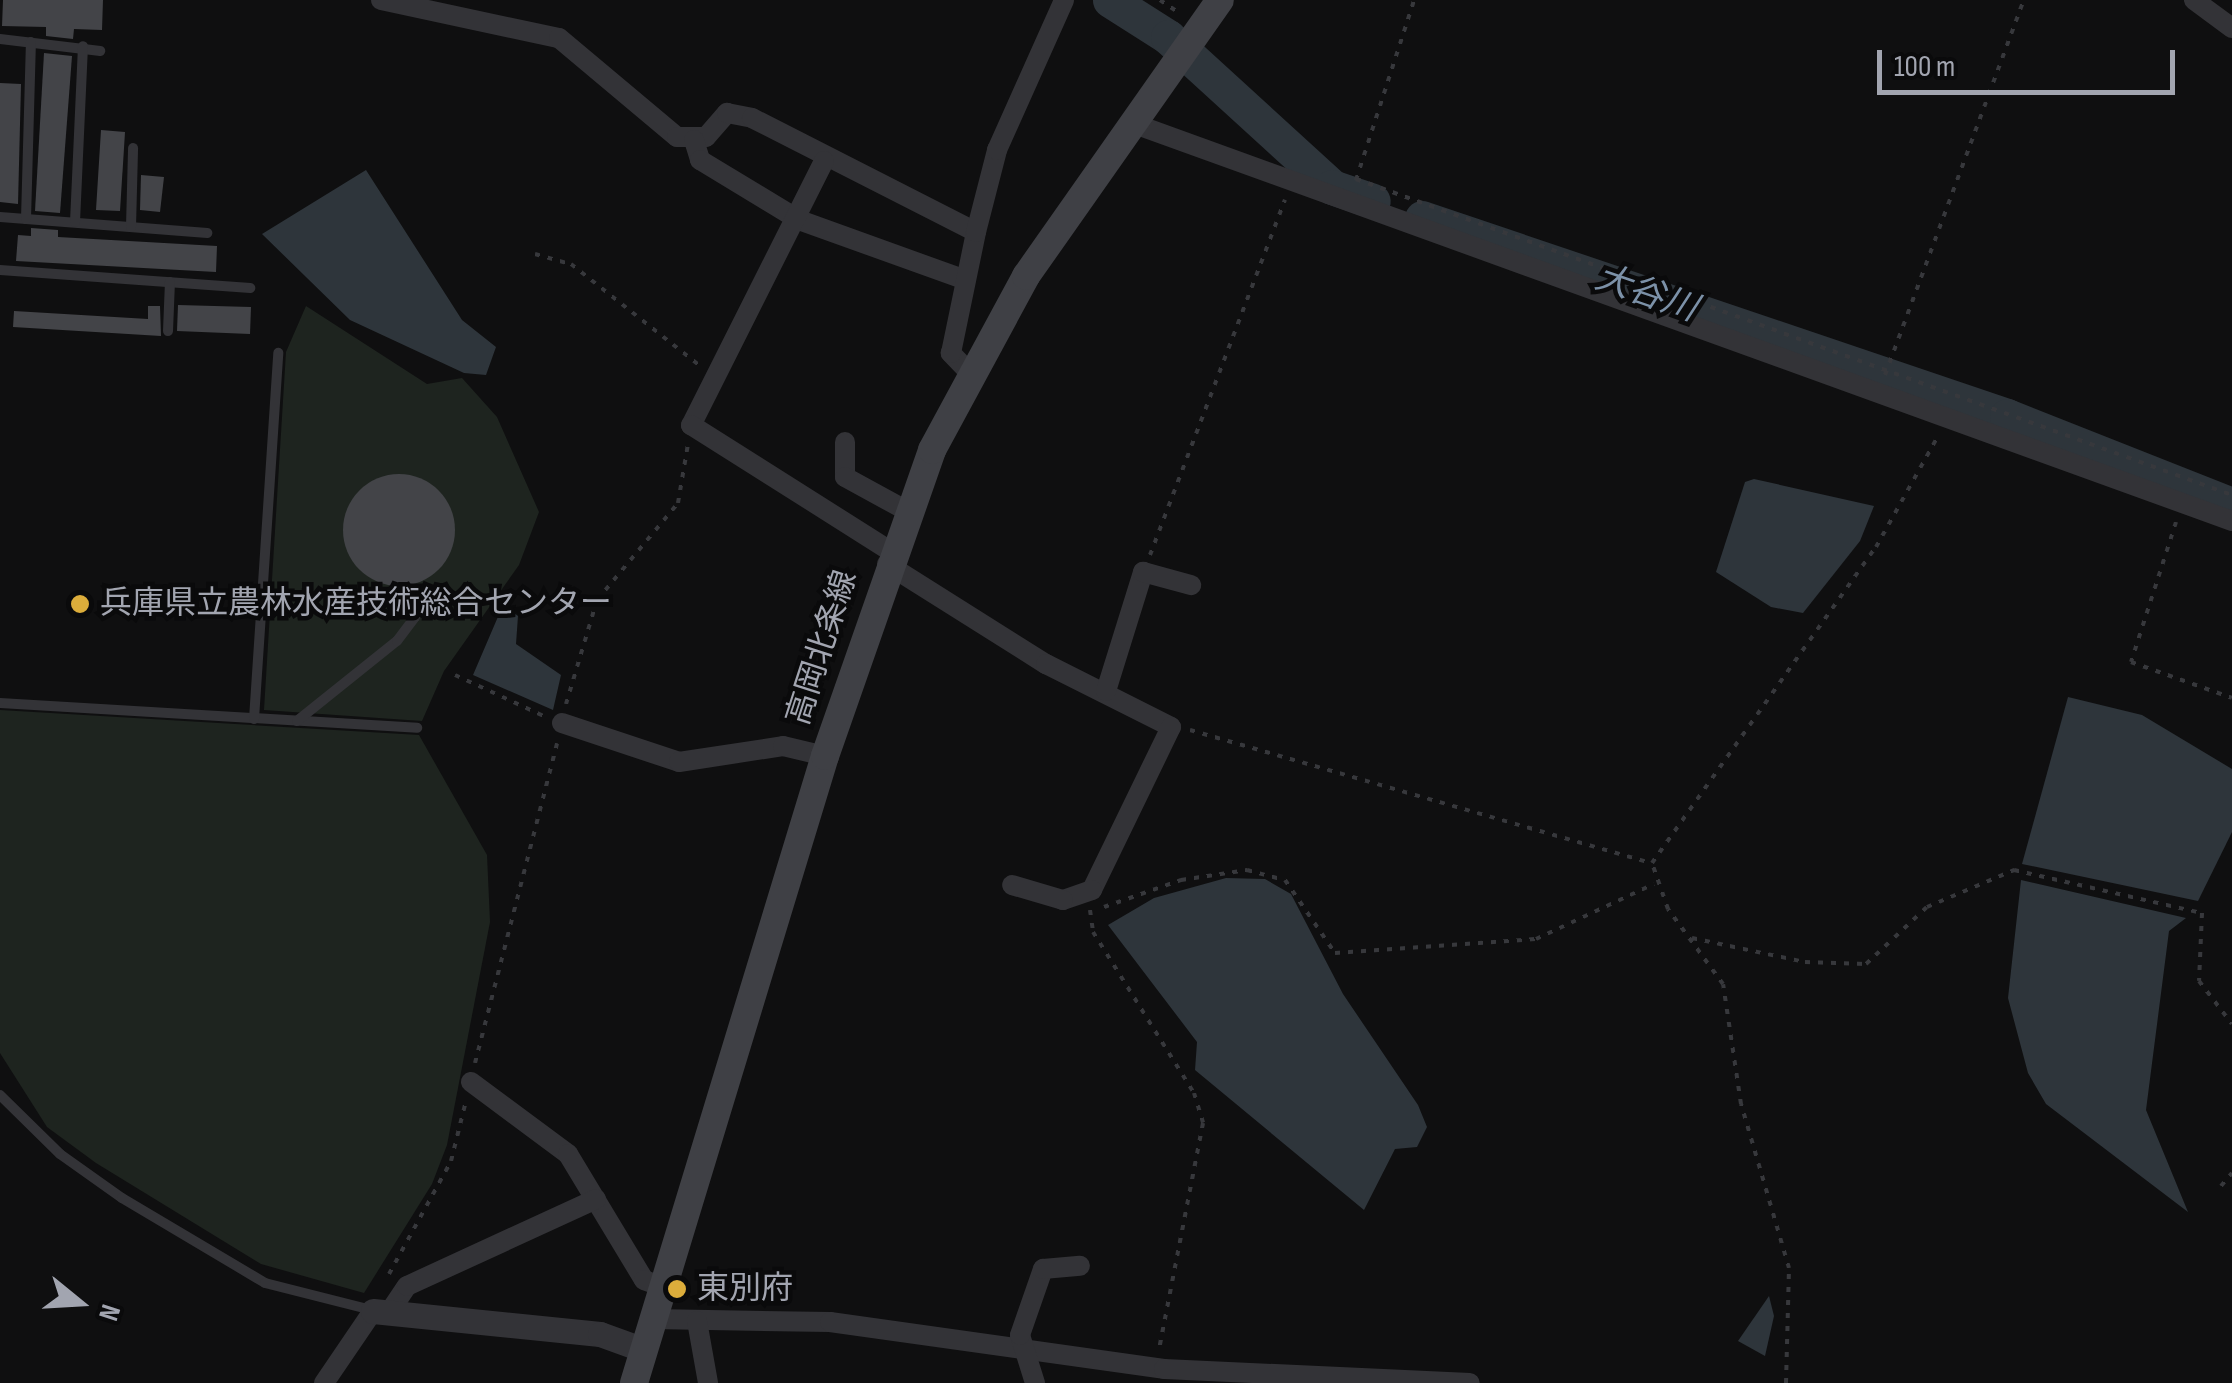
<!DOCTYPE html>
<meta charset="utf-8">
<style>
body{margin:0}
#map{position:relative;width:2232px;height:1383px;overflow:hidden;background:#0f0f10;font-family:"Sofia Sans Condensed","Noto Sans JP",sans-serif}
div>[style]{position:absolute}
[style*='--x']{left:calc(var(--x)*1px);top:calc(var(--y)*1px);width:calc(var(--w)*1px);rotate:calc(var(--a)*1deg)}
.green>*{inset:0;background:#1e241f}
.water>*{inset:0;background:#2e353b}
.river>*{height:35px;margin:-17.5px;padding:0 17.5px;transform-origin:17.5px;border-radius:17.5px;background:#2e353b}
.building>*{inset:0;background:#434448}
.round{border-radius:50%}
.path>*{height:4px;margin-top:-2px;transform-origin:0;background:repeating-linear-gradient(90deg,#37383c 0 5px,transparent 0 13px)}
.service>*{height:10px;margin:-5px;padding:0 5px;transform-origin:5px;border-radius:5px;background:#333337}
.minor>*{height:20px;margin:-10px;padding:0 10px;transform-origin:10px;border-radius:10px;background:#333337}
.tertiary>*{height:25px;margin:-12.5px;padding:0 12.5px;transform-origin:12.5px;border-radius:12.5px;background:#333337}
.secondary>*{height:28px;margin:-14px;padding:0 14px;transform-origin:14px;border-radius:14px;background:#3f4045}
.dots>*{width:28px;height:28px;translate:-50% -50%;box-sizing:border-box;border:5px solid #0a0a0b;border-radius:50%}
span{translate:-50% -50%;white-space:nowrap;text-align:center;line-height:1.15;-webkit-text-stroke:9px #0a0a0b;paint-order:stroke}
.poi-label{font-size:32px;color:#a2a5b0}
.left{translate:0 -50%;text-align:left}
.street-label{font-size:32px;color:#a2a5b0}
.water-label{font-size:35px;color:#7c91a8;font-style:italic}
.north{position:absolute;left:30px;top:1253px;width:100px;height:100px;-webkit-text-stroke:8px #0a0a0b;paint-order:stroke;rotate:108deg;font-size:28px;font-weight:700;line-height:40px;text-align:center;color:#a2a5b0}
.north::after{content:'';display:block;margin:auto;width:35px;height:45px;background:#a2a5b0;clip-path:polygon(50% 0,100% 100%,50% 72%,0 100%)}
.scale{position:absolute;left:1877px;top:50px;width:298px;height:45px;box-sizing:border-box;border:5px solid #a2a5b0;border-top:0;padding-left:12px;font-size:30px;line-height:35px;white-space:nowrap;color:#a2a5b0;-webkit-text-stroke:8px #0a0a0b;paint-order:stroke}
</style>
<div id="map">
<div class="green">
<i style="clip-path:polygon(306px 306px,427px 384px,462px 378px,497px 417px,539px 512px,519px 565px,444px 671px,422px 721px,264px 710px,286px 352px)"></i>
<i style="clip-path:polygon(0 710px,419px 735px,487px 855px,490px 922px,447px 1145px,432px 1184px,364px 1293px,261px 1264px,96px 1163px,47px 1127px,0 1053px)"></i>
</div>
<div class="water">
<i style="clip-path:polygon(366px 170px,462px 320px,496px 347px,486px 375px,464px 373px,350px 320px,262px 234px)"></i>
<i style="clip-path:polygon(1754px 479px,1874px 506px,1860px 541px,1803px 613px,1771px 607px,1716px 572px,1745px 482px)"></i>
<i style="clip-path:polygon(503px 605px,518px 616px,516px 644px,561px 675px,553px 710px,473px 675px)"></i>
<i style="clip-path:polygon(2068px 697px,2142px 715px,2232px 769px,2232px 832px,2198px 901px,2022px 864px)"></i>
<i style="clip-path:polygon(1226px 878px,1265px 879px,1291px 894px,1343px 994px,1418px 1105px,1427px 1127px,1417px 1147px,1395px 1149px,1364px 1210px,1195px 1070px,1197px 1042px,1108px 925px,1154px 898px)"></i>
<i style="clip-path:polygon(2021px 880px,2186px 918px,2169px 931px,2146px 1110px,2188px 1212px,2046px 1104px,2028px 1073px,2008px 998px)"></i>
<i style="clip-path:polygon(1769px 1296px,1774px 1316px,1765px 1356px,1738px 1341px)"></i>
</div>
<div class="river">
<i style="--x:1110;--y:0;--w:69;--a:32.5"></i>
<i style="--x:1168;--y:37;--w:222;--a:42.4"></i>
<i style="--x:1332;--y:187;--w:43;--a:18.9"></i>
<i style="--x:1422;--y:218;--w:618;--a:18.7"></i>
<i style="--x:2007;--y:416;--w:242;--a:21.6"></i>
</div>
<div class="building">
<i style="clip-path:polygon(3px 0,103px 0,102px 30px,74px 29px,73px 39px,46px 36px,46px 27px,2px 26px)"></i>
<i style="clip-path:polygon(44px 53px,72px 56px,60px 213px,35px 211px)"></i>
<i style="clip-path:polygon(0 83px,21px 84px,18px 204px,0 202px)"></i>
<i style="clip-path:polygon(101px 130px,125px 132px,120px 211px,96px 210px)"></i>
<i style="clip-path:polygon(141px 175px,164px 177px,160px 212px,140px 210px)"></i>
<i style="clip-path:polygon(31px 228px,58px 230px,58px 237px,217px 246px,216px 272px,16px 261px,18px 235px,31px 236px)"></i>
<i style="clip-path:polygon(178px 305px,251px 307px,250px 334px,177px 331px)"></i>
<i style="clip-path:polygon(148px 306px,160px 306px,161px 336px,13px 327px,14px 311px,148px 319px)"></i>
<i class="round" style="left:343px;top:474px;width:112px;height:112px"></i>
</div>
<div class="path">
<i style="--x:1160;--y:0;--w:25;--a:34"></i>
<i style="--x:1356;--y:179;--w:931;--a:19.84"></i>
<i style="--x:1356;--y:180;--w:189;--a:-72.1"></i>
<i style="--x:535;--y:254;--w:37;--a:16"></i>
<i style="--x:571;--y:264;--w:163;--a:38.3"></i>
<i style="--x:1885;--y:375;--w:400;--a:-69.7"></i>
<i style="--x:2176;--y:522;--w:147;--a:107.8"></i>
<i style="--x:2131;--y:662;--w:107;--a:19.6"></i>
<i style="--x:1150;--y:555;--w:380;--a:-69.2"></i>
<i style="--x:455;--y:675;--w:100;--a:24.8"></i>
<i style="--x:566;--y:704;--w:109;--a:-73.4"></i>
<i style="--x:597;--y:600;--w:126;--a:-50.1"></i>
<i style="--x:678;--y:503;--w:60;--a:-80.4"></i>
<i style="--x:1190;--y:730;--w:481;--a:16.1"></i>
<i style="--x:1104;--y:907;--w:82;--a:-19.3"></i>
<i style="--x:1181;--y:880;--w:67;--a:-8.6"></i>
<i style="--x:1247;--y:870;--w:39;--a:15"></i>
<i style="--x:1285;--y:880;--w:88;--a:55.6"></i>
<i style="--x:1335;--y:953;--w:201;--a:-4"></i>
<i style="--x:1536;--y:939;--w:130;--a:-25"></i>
<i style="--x:1090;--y:910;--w:22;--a:82"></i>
<i style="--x:1093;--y:932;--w:190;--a:57.9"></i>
<i style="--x:1194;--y:1093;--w:31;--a:73"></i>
<i style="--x:1203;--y:1123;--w:231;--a:101"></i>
<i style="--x:1692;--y:938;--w:116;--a:12"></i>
<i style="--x:1805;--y:962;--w:61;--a:1.9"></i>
<i style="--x:1866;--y:964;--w:83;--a:-43.1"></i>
<i style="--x:1927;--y:907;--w:95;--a:-23"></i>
<i style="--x:2014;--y:870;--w:193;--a:12.9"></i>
<i style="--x:2202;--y:913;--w:68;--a:92.5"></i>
<i style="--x:2199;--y:981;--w:54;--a:52.5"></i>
<i style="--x:475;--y:1063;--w:330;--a:-75.6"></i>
<i style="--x:2221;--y:1186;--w:17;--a:-50"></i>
<i style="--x:389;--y:1274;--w:129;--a:-61.2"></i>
<i style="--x:451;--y:1161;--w:62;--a:-76"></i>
<i style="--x:1786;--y:1383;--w:115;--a:-88.5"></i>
<i style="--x:1789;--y:1268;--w:171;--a:-106.3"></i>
<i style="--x:1741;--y:1104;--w:121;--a:-98.5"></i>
<i style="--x:1723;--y:984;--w:93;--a:-126.3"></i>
<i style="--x:1668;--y:909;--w:49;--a:-109.2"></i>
<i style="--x:1652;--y:863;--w:387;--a:-54.7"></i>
<i style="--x:1876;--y:547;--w:127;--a:-60.8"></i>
</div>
<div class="service">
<i style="--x:0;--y:39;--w:101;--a:6.8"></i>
<i style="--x:0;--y:217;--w:208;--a:4.4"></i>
<i style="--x:26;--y:219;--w:177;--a:-88.4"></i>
<i style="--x:75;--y:222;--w:176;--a:-87.4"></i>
<i style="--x:131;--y:227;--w:79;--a:-88.5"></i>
<i style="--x:0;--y:270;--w:251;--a:4.1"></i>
<i style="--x:168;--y:331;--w:49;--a:-87.7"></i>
<i style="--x:0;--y:703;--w:418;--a:3.4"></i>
<i style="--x:254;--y:719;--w:367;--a:-86.2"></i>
<i style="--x:297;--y:721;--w:128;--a:-38.7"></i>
<i style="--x:397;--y:641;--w:30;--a:-53"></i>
<i style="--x:415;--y:617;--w:28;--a:-84"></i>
<i style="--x:0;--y:1095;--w:84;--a:44.5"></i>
<i style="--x:60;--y:1154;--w:76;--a:35.4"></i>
<i style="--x:122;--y:1198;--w:166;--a:30.7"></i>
<i style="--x:265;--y:1283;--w:110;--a:14.2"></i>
</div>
<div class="minor">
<i style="--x:381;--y:0;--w:182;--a:12.1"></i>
<i style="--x:559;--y:38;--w:154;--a:40"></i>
<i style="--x:677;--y:137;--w:29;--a:0"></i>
<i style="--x:706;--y:137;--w:32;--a:-49"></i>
<i style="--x:727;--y:113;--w:25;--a:11"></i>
<i style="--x:752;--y:118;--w:251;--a:27"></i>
<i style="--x:2194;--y:0;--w:47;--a:36.4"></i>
<i style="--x:1132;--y:123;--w:1170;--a:19.89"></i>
<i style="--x:694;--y:140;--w:21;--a:73"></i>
<i style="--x:700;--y:160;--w:116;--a:31.2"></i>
<i style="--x:799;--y:220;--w:177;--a:19.8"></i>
<i style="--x:824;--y:161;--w:296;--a:116.7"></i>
<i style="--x:691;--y:425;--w:238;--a:32.3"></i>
<i style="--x:970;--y:373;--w:28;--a:-134"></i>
<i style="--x:951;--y:353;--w:124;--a:-78.3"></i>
<i style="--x:976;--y:232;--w:85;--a:-75.6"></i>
<i style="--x:997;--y:150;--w:164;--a:-65.9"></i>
<i style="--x:845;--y:442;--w:35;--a:90"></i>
<i style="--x:845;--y:477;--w:71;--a:28.7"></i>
<i style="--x:887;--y:564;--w:188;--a:32.2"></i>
<i style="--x:1046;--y:664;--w:140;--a:26.7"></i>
<i style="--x:1171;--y:727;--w:181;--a:115.9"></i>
<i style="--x:1092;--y:890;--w:31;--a:161"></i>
<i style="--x:1063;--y:900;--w:53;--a:-163.6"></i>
<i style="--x:1106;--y:691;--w:125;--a:-72.7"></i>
<i style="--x:1143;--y:572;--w:50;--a:15.2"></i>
<i style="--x:562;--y:723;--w:123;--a:18.4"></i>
<i style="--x:679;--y:762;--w:105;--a:-8.7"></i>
<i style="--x:783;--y:746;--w:43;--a:13.4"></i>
<i style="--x:471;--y:1082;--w:121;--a:36.6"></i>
<i style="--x:568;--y:1154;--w:147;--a:58.9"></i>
<i style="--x:644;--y:1280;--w:20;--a:20"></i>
<i style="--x:390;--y:1311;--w:30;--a:-56"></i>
<i style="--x:407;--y:1286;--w:208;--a:-24.7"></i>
<i style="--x:653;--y:1319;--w:177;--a:1"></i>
<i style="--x:830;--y:1322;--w:337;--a:8"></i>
<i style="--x:1164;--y:1369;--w:306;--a:2.6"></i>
<i style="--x:697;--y:1321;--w:63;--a:79.9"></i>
<i style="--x:324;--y:1383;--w:87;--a:-55.8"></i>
<i style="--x:1035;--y:1383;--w:50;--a:-107.4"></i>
<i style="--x:1020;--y:1335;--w:70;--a:-70.8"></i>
<i style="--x:1043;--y:1269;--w:37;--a:-5"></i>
</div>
<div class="tertiary">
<i style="--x:373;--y:1311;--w:228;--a:5.8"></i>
<i style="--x:600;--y:1334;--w:47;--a:20"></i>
</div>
<div class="secondary">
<i style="--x:634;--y:1383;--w:655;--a:-73.06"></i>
<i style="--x:825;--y:756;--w:324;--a:-70.7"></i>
<i style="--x:932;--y:450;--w:198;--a:-61.6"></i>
<i style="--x:1026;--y:276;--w:337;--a:-54.9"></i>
</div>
<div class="dots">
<i style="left:80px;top:604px;background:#dcad3b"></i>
<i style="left:677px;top:1289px;background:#dcad3b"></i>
</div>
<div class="poi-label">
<span class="left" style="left:100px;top:604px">兵庫県立農林水産技術総合センター</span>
<span class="left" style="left:697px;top:1289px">東別府</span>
</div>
<div class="street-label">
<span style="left:823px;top:648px;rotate:-72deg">高岡北条線</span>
</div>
<div class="water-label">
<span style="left:1646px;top:294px;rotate:19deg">大谷川</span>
</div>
<div class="north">N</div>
<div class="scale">100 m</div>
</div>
